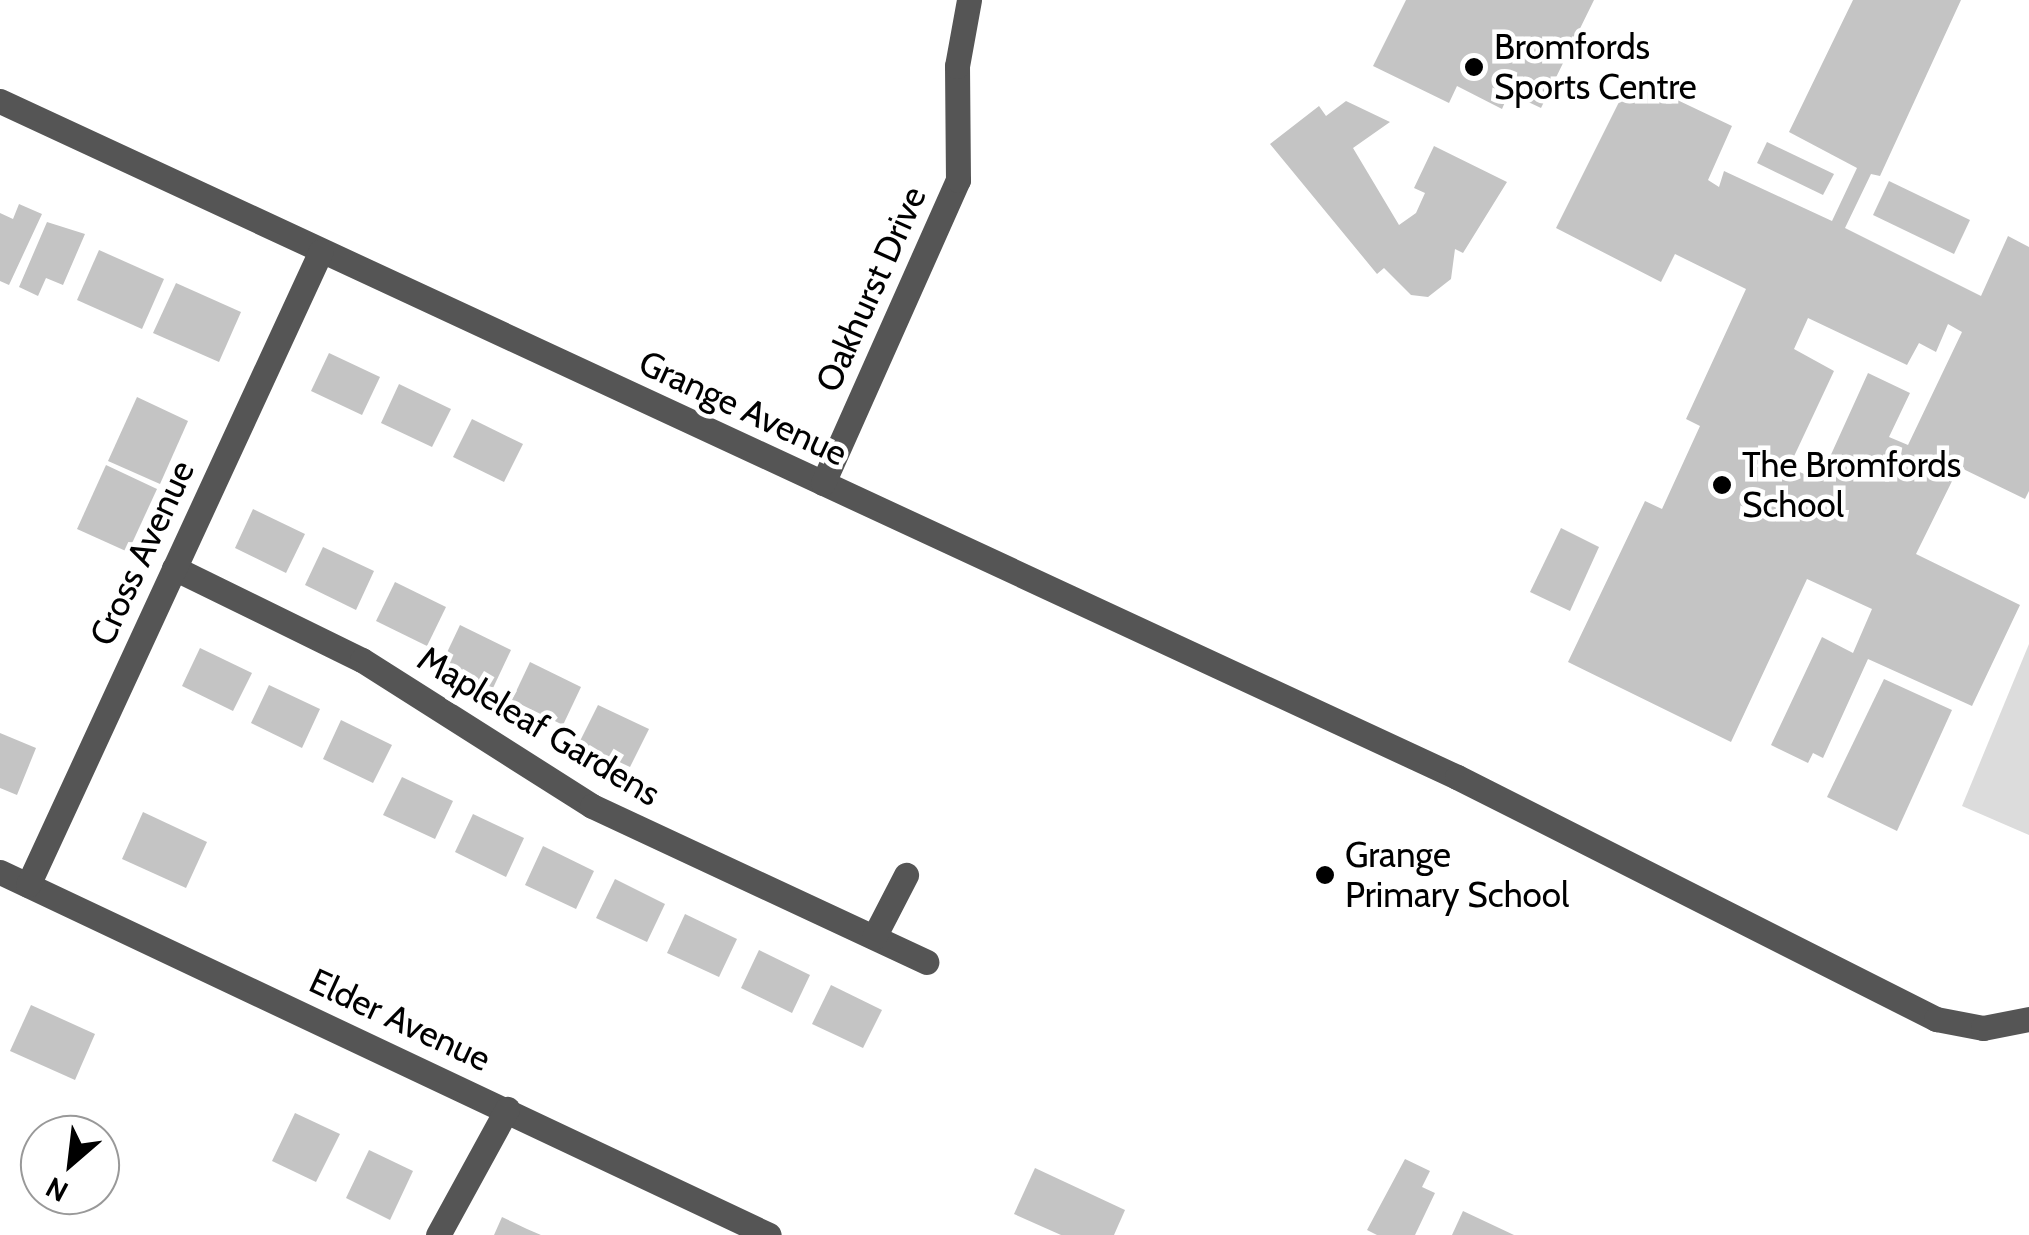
<!DOCTYPE html>
<style>
body{margin:0}
#map{position:relative;width:2029px;height:1235px;overflow:hidden;background:#fff;font-family:Cabin,sans-serif}
div>[style]{position:absolute}
[style*='--x']{left:calc(var(--x)*1px);top:calc(var(--y)*1px);width:calc(var(--w)*1px);rotate:calc(var(--a)*1deg)}
.green>*{inset:0;background:#dcdcdc}
.building>*{inset:0;background:#c4c4c4}
.minor>*{height:25px;margin:-12.5px;padding:0 12.5px;transform-origin:12.5px;border-radius:12.5px;background:#555}
.dots>*{width:28px;height:28px;translate:-50% -50%;box-sizing:border-box;border:5px solid #fff;border-radius:50%}
span{translate:-50% -50%;white-space:nowrap;text-align:center;line-height:1.15;-webkit-text-stroke:9px #fff;paint-order:stroke}
.poi-label{font-size:35px;color:#000}
.left{translate:0 -50%;text-align:left}
.street-label{font-size:35px;color:#000}
.north{position:absolute;left:20px;top:1115px;width:100px;height:100px;box-sizing:border-box;background:#fff;border:2px solid #999;border-radius:50%;rotate:208deg;font-size:28px;font-weight:700;line-height:40px;text-align:center;color:#000}
.north::after{content:'';display:block;margin:auto;width:35px;height:45px;background:#000;clip-path:polygon(50% 0,100% 100%,50% 72%,0 100%)}
</style>
<div id="map">
<div class="green">
<i style="clip-path:polygon(2029px 644px,2029px 835px,1962px 806px)"></i>
</div>
<div class="building">
<i style="clip-path:polygon(1406px 0,1594px 0,1541px 108px,1509px 93px,1502px 109px,1457px 86px,1449px 103px,1373px 66px)"></i>
<i style="clip-path:polygon(evenodd,1853px 0,1961px 0,1880px 176px,1871px 174px,1845px 228px,1981px 296px,2008px 236px,2029px 247px,2029px 491px,2025px 499px,1959px 467px,1916px 554px,2020px 605px,1972px 706px,1868px 659px,1823px 758px,1813px 753px,1808px 763px,1771px 745px,1822px 637px,1853px 653px,1872px 609px,1807px 579px,1731px 742px,1568px 662px,1645px 501px,1662px 509px,1700px 426px,1686px 419px,1746px 289px,1675px 254px,1661px 282px,1556px 228px,1631px 78px,1732px 126px,1708px 180px,1719px 187px,1724px 171px,1832px 221px,1857px 168px,1789px 132px,1853px 0,1808px 318px,1907px 365px,1919px 343px,1936px 352px,1948px 324px,1962px 332px,1908px 445px,1889px 437px,1910px 393px,1868px 373px,1819px 481px,1789px 467px,1834px 371px,1794px 349px,1808px 318px)"></i>
<i style="clip-path:polygon(1346px 101px,1390px 122px,1353px 148px,1399px 225px,1416px 213px,1425px 193px,1414px 188px,1434px 146px,1507px 182px,1463px 253px,1455px 249px,1451px 279px,1428px 297px,1411px 295px,1384px 268px,1377px 274px,1270px 144px,1319px 106px,1326px 116px)"></i>
<i style="clip-path:polygon(1767px 142px,1834px 174px,1823px 195px,1757px 163px)"></i>
<i style="clip-path:polygon(1889px 181px,1970px 220px,1954px 254px,1873px 215px)"></i>
<i style="clip-path:polygon(19px 204px,42px 214px,9px 285px,0 281px,0 213px,13px 219px)"></i>
<i style="clip-path:polygon(47px 222px,85px 234px,63px 285px,46px 278px,38px 296px,19px 287px)"></i>
<i style="clip-path:polygon(99px 250px,164px 279px,142px 329px,77px 300px)"></i>
<i style="clip-path:polygon(176px 283px,241px 312px,219px 362px,153px 333px)"></i>
<i style="clip-path:polygon(329px 353px,380px 377px,362px 415px,311px 391px)"></i>
<i style="clip-path:polygon(399px 384px,451px 409px,432px 447px,381px 423px)"></i>
<i style="clip-path:polygon(137px 397px,188px 421px,160px 484px,108px 461px)"></i>
<i style="clip-path:polygon(472px 419px,523px 444px,504px 482px,453px 457px)"></i>
<i style="clip-path:polygon(106px 465px,157px 489px,128px 552px,77px 529px)"></i>
<i style="clip-path:polygon(253px 509px,305px 534px,286px 573px,235px 548px)"></i>
<i style="clip-path:polygon(1561px 528px,1599px 547px,1570px 611px,1530px 592px)"></i>
<i style="clip-path:polygon(323px 547px,374px 571px,356px 610px,305px 585px)"></i>
<i style="clip-path:polygon(395px 582px,446px 607px,427px 646px,376px 621px)"></i>
<i style="clip-path:polygon(460px 625px,511px 650px,493px 688px,442px 663px)"></i>
<i style="clip-path:polygon(200px 648px,252px 673px,233px 711px,182px 686px)"></i>
<i style="clip-path:polygon(530px 662px,581px 687px,563px 725px,512px 700px)"></i>
<i style="clip-path:polygon(1884px 679px,1952px 710px,1897px 831px,1827px 797px)"></i>
<i style="clip-path:polygon(269px 685px,320px 709px,302px 748px,251px 723px)"></i>
<i style="clip-path:polygon(598px 705px,649px 729px,630px 767px,579px 743px)"></i>
<i style="clip-path:polygon(341px 720px,392px 745px,373px 783px,323px 759px)"></i>
<i style="clip-path:polygon(0 733px,36px 748px,17px 795px,0 788px)"></i>
<i style="clip-path:polygon(402px 777px,453px 801px,435px 839px,383px 815px)"></i>
<i style="clip-path:polygon(143px 812px,207px 842px,186px 888px,122px 859px)"></i>
<i style="clip-path:polygon(473px 814px,524px 838px,506px 877px,455px 852px)"></i>
<i style="clip-path:polygon(543px 846px,594px 871px,576px 909px,525px 885px)"></i>
<i style="clip-path:polygon(615px 879px,665px 904px,647px 942px,596px 918px)"></i>
<i style="clip-path:polygon(685px 914px,737px 939px,719px 977px,667px 953px)"></i>
<i style="clip-path:polygon(759px 950px,810px 975px,792px 1013px,741px 988px)"></i>
<i style="clip-path:polygon(831px 985px,882px 1010px,863px 1048px,812px 1024px)"></i>
<i style="clip-path:polygon(31px 1005px,95px 1034px,75px 1080px,10px 1051px)"></i>
<i style="clip-path:polygon(295px 1113px,340px 1134px,316px 1182px,272px 1161px)"></i>
<i style="clip-path:polygon(369px 1150px,413px 1171px,390px 1220px,346px 1198px)"></i>
<i style="clip-path:polygon(1405px 1159px,1430px 1171px,1422px 1187px,1435px 1193px,1415px 1235px,1377px 1235px,1367px 1230px)"></i>
<i style="clip-path:polygon(1035px 1168px,1125px 1210px,1114px 1235px,1061px 1235px,1014px 1214px)"></i>
<i style="clip-path:polygon(1463px 1211px,1514px 1235px,1452px 1235px)"></i>
<i style="clip-path:polygon(502px 1217px,527px 1229px,541px 1235px,494px 1235px)"></i>
</div>
<div class="minor">
<i style="--x:0;--y:101;--w:1606;--a:24.89"></i>
<i style="--x:1457;--y:777;--w:537;--a:26.8"></i>
<i style="--x:1936;--y:1019;--w:48;--a:10.8"></i>
<i style="--x:1983;--y:1028;--w:47;--a:-11.1"></i>
<i style="--x:823;--y:483;--w:332;--a:-66"></i>
<i style="--x:958;--y:180;--w:114;--a:-90.5"></i>
<i style="--x:957;--y:66;--w:67;--a:-79.7"></i>
<i style="--x:174;--y:568;--w:209;--a:26.1"></i>
<i style="--x:362;--y:660;--w:272;--a:32.4"></i>
<i style="--x:592;--y:806;--w:369;--a:25"></i>
<i style="--x:0;--y:872;--w:850;--a:25.27"></i>
<i style="--x:28;--y:885;--w:698;--a:-65.2"></i>
<i style="--x:874;--y:937;--w:70;--a:-62.7"></i>
<i style="--x:438;--y:1235;--w:144;--a:-61.3"></i>
</div>
<div class="dots">
<i style="left:1474px;top:67px;background:#000"></i>
<i style="left:1722px;top:485px;background:#000"></i>
<i style="left:1325px;top:875px;background:#000"></i>
</div>
<div class="poi-label">
<span class="left" style="left:1494px;top:67px">Bromfords<br>Sports Centre</span>
<span class="left" style="left:1742px;top:485px">The Bromfords<br>School</span>
<span class="left" style="left:1345px;top:875px">Grange<br>Primary School</span>
</div>
<div class="street-label">
<span style="left:871px;top:289px;rotate:-66deg">Oakhurst Drive</span>
<span style="left:743px;top:408px;rotate:25deg">Grange Avenue</span>
<span style="left:142px;top:553px;rotate:-65deg">Cross Avenue</span>
<span style="left:539px;top:726px;rotate:31deg">Mapleleaf Gardens</span>
<span style="left:400px;top:1020px;rotate:25deg">Elder Avenue</span>
</div>
<div class="north">N</div>
</div>
